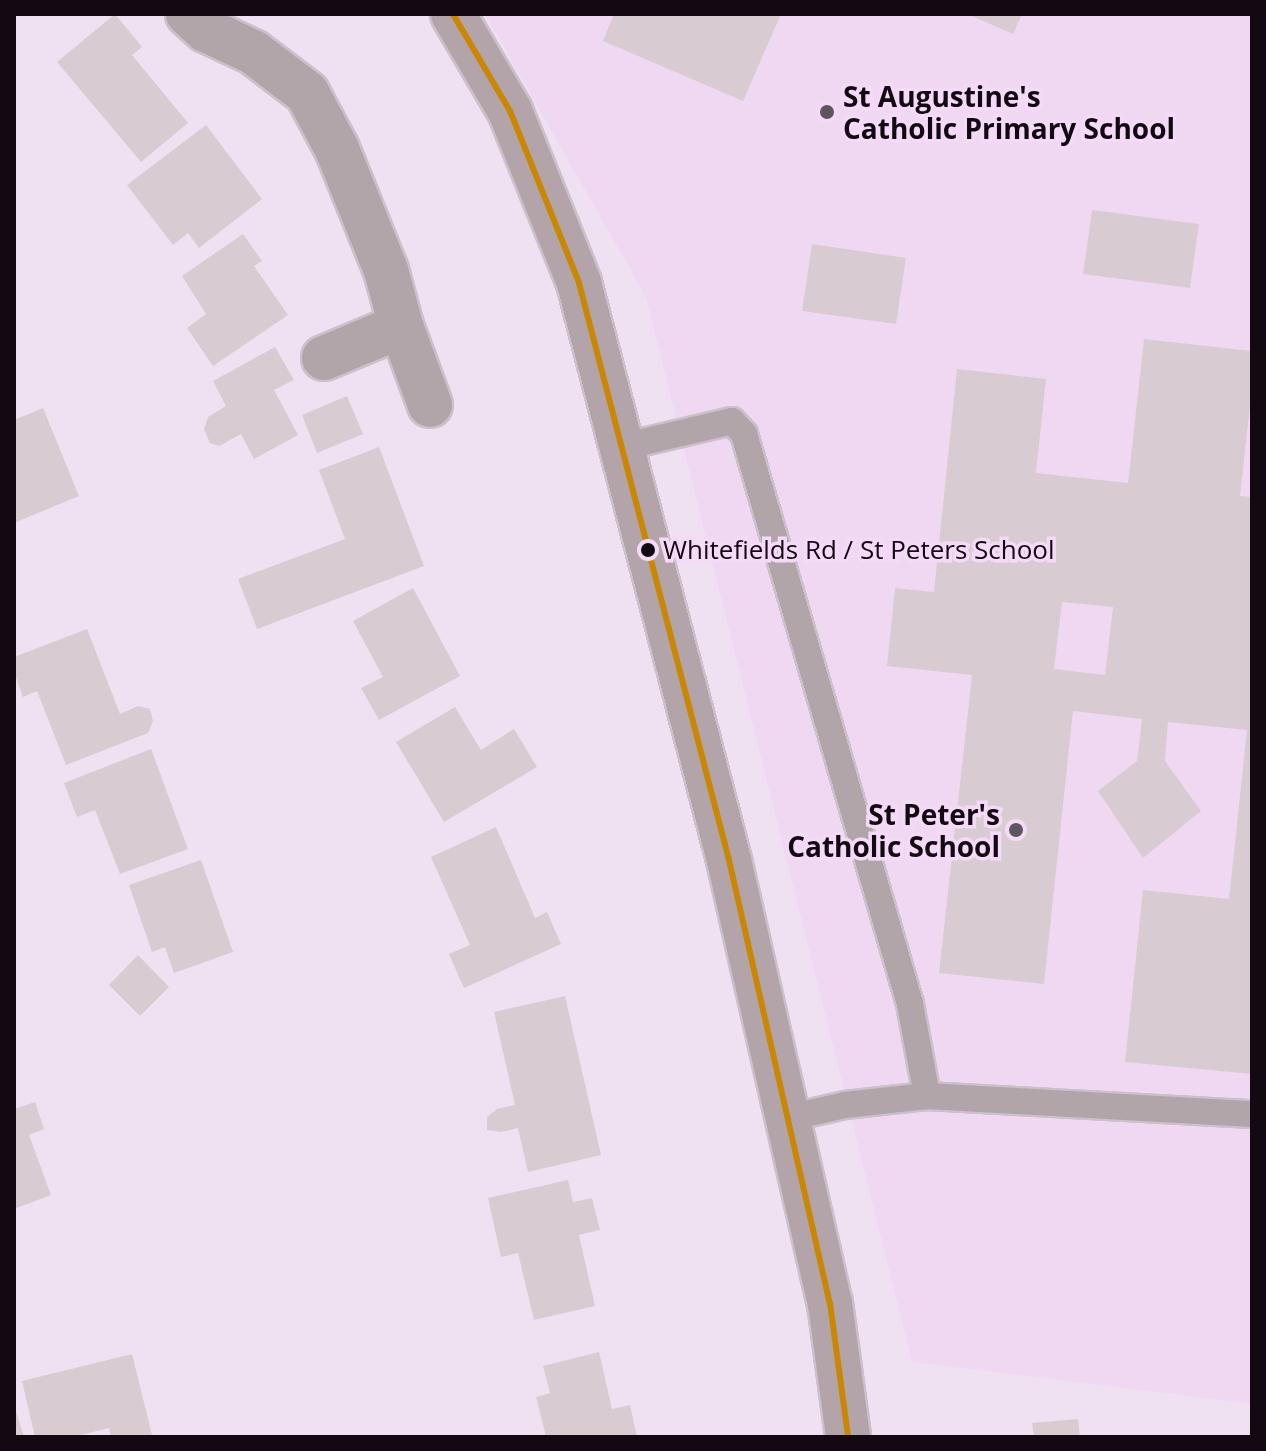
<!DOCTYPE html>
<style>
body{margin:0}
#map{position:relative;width:1266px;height:1451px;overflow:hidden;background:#efe1f1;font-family:"Open Sans",sans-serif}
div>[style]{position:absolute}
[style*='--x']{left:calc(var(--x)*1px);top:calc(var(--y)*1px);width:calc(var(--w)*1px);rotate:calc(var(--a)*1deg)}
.built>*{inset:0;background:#f0d8f3}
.building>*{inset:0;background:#d8ccd2}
.roads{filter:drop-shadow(2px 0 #cbc0cc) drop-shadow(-2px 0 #cbc0cc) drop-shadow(0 2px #cbc0cc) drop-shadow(0 -2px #cbc0cc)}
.lane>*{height:26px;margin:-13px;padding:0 13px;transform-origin:13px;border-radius:13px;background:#b2a5a9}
.street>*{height:44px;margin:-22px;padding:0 22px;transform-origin:22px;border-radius:22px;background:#b2a5a9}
.secondary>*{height:44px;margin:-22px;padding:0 22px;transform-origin:22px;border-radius:22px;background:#b3a4aa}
.bus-1>*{height:6px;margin:-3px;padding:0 3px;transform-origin:3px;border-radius:3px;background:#c98704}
.dots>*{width:22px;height:22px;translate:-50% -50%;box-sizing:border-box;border:4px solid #f5daf8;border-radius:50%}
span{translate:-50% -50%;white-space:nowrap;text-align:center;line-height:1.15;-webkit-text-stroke:7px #f5daf8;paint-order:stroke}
.bus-label{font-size:26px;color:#120913}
.left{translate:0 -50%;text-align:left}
.poi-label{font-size:28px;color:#120913;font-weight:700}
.right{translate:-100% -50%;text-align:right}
.frame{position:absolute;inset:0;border:16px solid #120913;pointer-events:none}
</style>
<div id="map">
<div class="built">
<i style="clip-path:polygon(485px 14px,1252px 14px,1252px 1404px,912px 1362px,646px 297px)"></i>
</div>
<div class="building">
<i style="clip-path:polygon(115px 14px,142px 47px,132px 55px,188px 123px,141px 162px,57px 62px)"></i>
<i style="clip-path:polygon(614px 14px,781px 14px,743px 101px,603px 41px)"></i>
<i style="clip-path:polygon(967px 14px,1022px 14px,1013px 34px)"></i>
<i style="clip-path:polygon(206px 125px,262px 199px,199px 248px,188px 233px,173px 245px,127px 185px)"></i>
<i style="clip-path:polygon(1092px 210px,1199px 224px,1190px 288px,1083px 274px)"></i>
<i style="clip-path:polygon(243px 234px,262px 261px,254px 266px,288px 315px,213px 366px,187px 328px,206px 314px,182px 276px)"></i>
<i style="clip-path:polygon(812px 244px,906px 258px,896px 324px,802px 311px)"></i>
<i style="clip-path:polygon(evenodd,1144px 339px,1252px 351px,1252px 387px,1240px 496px,1252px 497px,1252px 1074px,1125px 1062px,1143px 890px,1229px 899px,1247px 730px,1168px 722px,1165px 761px,1201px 811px,1143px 858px,1098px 791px,1137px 761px,1142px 719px,1073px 711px,1044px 984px,939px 973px,972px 675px,887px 666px,895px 588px,934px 592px,957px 369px,1046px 379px,1036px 473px,1128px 483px,1144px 339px,1062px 602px,1113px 607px,1105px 675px,1054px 669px,1062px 602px)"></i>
<i style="clip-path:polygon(275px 347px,294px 380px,274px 390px,298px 435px,254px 459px,241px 434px,219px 446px,210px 443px,204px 429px,208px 417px,226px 406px,213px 381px)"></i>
<i style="clip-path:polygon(347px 396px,363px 434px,317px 453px,302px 415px)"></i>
<i style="clip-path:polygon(43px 408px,79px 496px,14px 523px,14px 420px)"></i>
<i style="clip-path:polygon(379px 447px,424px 566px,257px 629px,238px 579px,345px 539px,319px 470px)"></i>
<i style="clip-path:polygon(413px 588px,460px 676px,379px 720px,361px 688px,383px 677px,353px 621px)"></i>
<i style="clip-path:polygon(87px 629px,120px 714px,138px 706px,150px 709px,153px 721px,148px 733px,66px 765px,37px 691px,23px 697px,14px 672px,14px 657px)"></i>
<i style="clip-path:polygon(455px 707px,481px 750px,514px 729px,537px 767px,444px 822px,396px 742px)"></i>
<i style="clip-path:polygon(151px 749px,188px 849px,120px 874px,95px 810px,77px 817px,64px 783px)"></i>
<i style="clip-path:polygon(496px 827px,535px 918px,547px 912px,561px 944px,464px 988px,449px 954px,470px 945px,431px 857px)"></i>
<i style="clip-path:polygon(201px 860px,233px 952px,174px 973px,165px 947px,152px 952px,129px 885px)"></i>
<i style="clip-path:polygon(138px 955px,169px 987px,140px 1016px,109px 985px)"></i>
<i style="clip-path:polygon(565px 996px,601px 1155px,528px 1172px,518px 1128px,501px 1132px,487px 1130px,487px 1117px,497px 1109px,515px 1105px,494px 1012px)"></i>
<i style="clip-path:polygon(35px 1102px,44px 1129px,29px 1135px,51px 1195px,14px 1209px,14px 1109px)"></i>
<i style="clip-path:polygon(568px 1180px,573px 1202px,592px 1198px,600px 1230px,579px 1235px,595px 1306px,534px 1320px,518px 1253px,501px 1257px,488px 1198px)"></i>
<i style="clip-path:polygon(599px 1352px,612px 1409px,630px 1405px,637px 1437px,546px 1437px,536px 1397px,550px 1393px,543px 1366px)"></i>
<i style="clip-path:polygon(132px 1354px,152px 1435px,111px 1437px,109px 1428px,73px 1437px,35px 1437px,22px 1381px)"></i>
<i style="clip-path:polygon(15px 1408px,24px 1437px,14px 1437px)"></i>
<i style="clip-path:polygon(1078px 1419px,1080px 1437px,1034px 1437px,1032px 1423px)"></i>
</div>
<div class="roads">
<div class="lane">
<i style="--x:622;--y:447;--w:113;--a:-13.3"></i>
<i style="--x:732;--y:421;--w:18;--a:47"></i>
<i style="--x:744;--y:434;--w:594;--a:73.76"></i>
<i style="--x:910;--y:1004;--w:94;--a:79.5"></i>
<i style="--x:788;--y:1118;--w:58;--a:-12.8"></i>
<i style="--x:845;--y:1105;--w:82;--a:-6.3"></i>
<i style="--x:927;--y:1096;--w:325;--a:3.2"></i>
</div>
<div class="street">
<i style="--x:188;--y:14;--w:24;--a:42"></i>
<i style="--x:206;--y:30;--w:52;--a:25.1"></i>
<i style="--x:253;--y:52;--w:68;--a:37.2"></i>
<i style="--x:307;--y:93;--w:64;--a:61.8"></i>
<i style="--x:337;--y:149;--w:131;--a:68"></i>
<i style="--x:386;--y:270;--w:58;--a:75"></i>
<i style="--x:401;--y:326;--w:84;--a:69.8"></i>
<i style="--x:324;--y:358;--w:83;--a:-22.6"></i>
</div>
<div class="secondary">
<i style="--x:453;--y:14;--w:113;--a:59.6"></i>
<i style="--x:510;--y:111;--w:185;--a:68.1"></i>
<i style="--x:579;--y:283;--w:596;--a:75.43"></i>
<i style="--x:729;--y:860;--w:454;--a:77.2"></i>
<i style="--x:830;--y:1303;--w:135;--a:82.3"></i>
</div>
</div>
<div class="bus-1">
<i style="--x:453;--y:14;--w:113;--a:59.6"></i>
<i style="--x:510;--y:111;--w:185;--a:68.1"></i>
<i style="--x:579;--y:283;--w:596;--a:75.43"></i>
<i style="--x:729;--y:860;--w:454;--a:77.2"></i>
<i style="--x:830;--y:1303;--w:135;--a:82.3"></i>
</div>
<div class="dots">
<i style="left:827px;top:112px;background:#5f5561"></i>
<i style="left:648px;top:550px;background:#120913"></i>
<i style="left:1016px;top:830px;background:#5f5561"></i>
</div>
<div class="bus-label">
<span class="left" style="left:663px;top:550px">Whitefields Rd / St Peters School</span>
</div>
<div class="poi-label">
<span class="left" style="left:843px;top:112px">St Augustine's<br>Catholic Primary School</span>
<span class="right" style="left:1000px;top:830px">St Peter's<br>Catholic School</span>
</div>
<div class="frame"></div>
</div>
